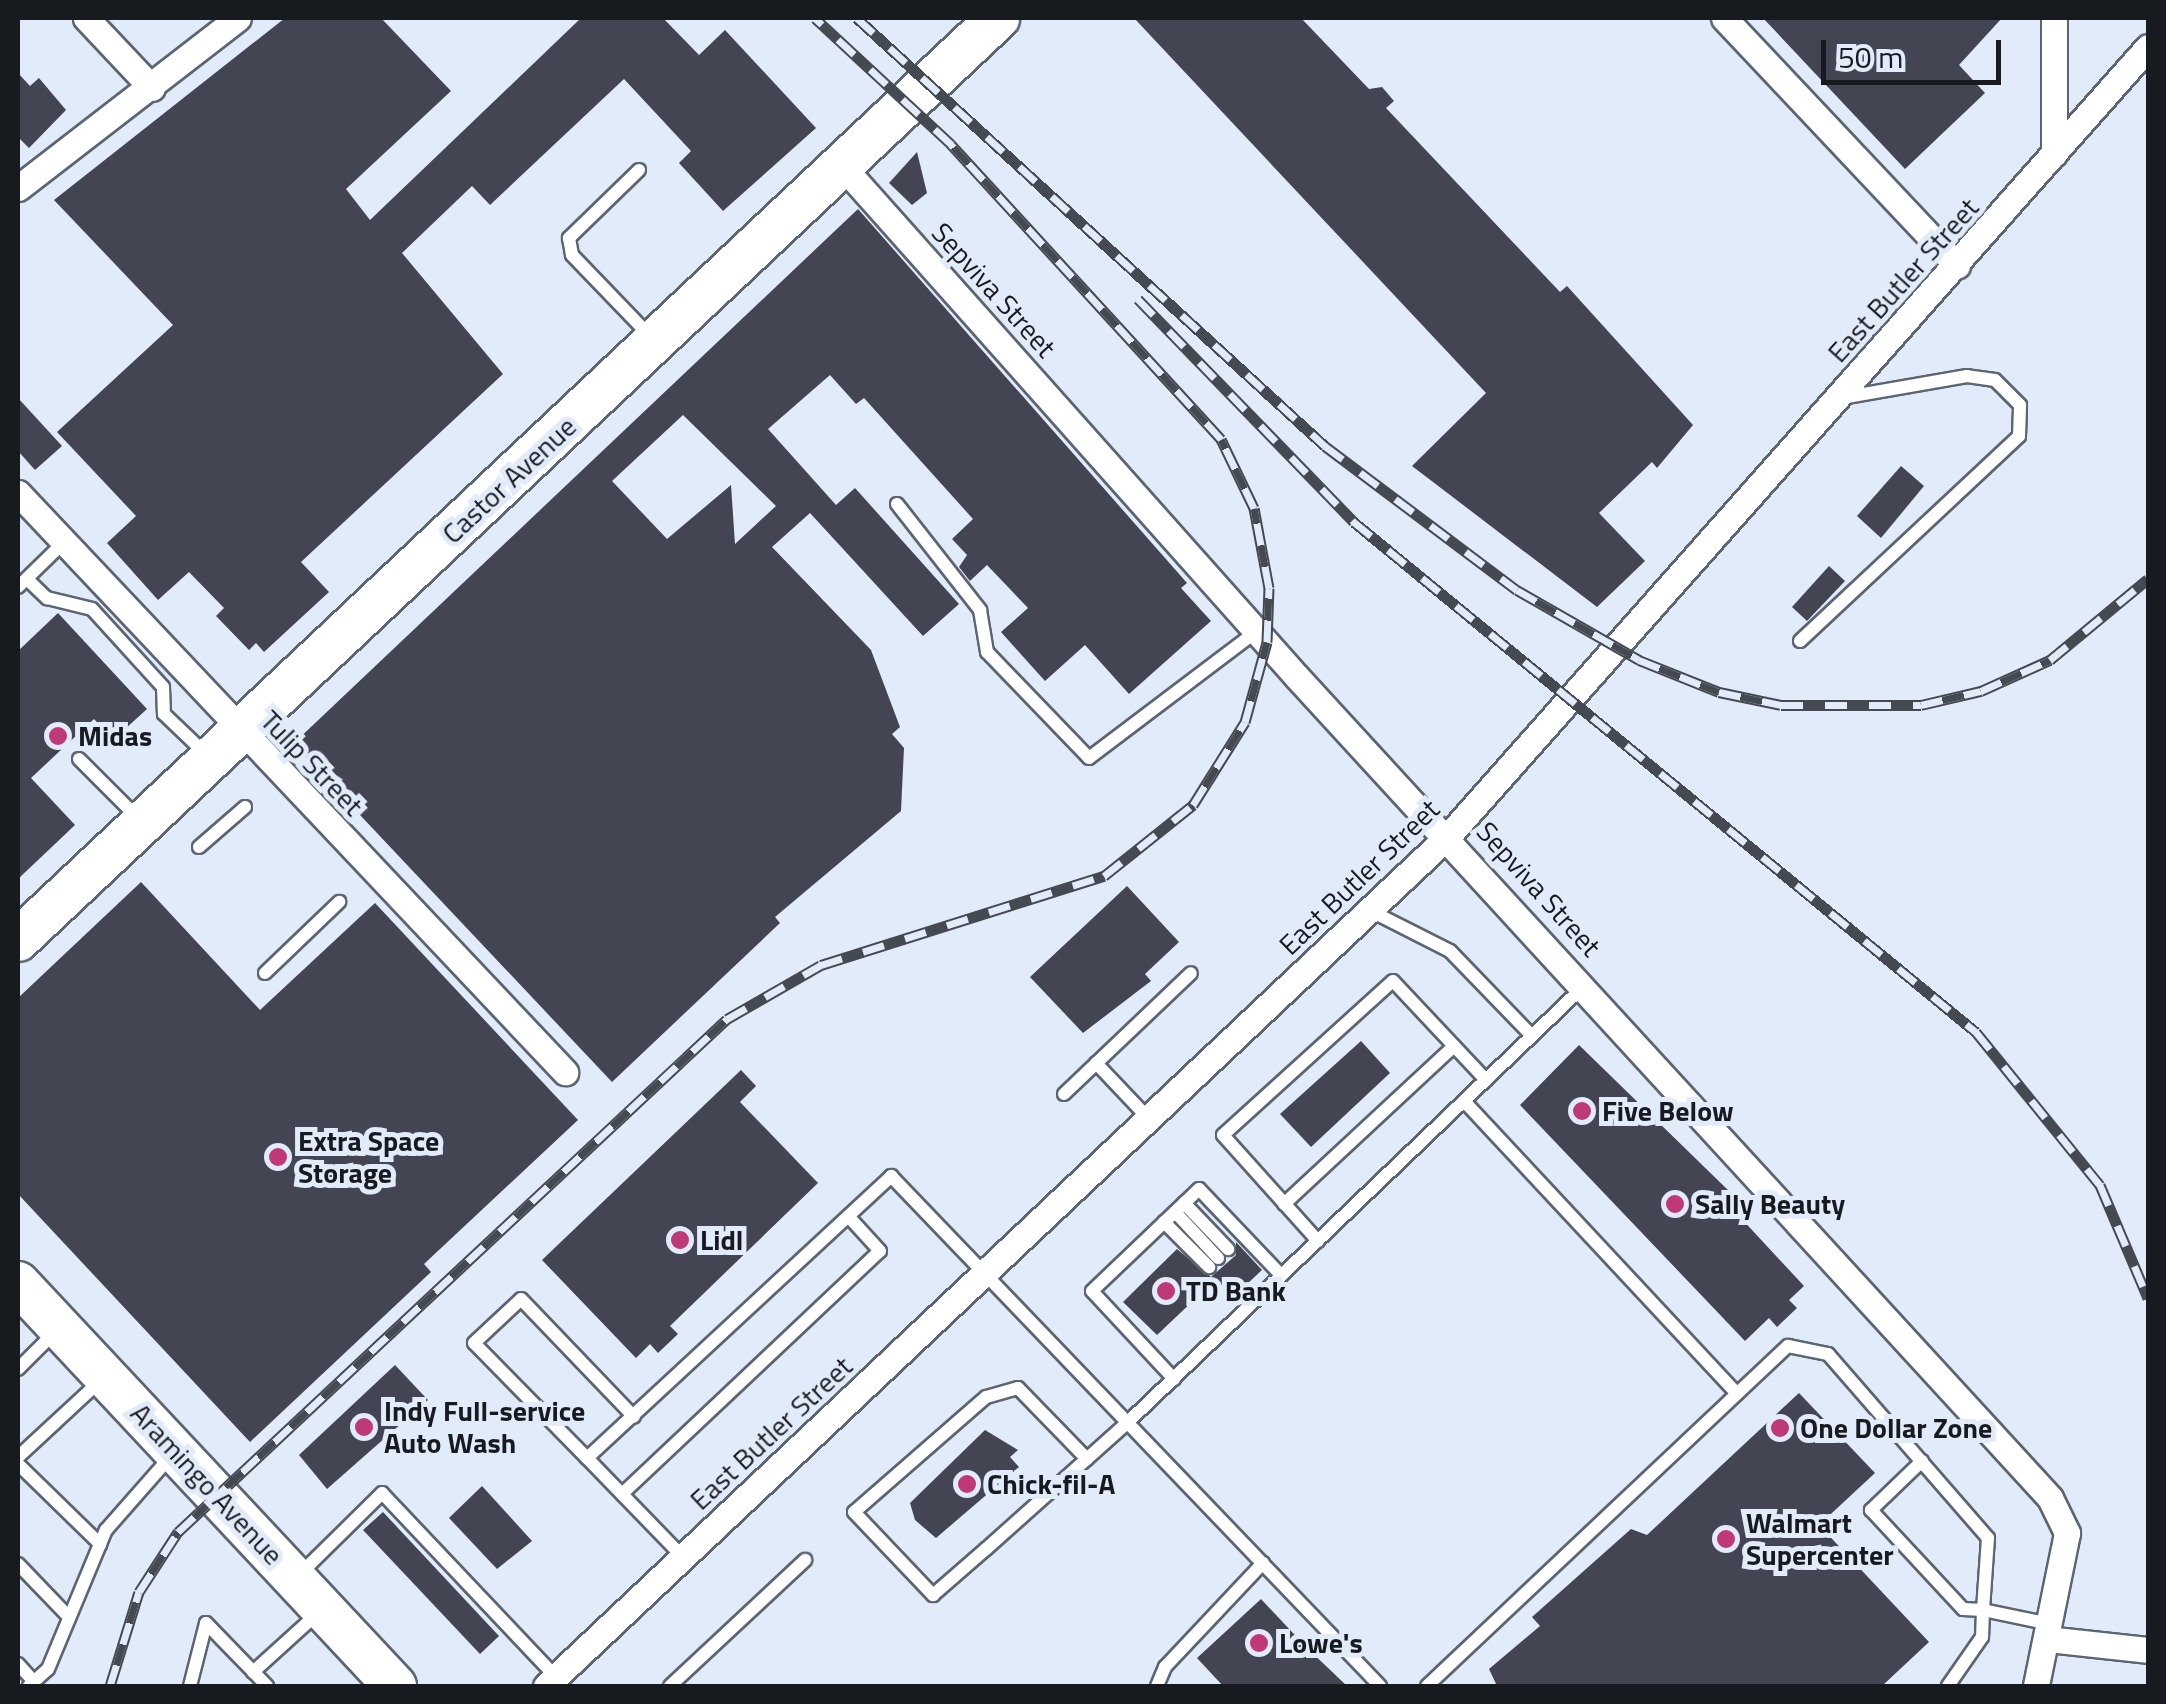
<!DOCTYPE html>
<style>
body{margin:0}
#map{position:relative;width:2166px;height:1704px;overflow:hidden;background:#e1ebfa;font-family:"Titillium Web",sans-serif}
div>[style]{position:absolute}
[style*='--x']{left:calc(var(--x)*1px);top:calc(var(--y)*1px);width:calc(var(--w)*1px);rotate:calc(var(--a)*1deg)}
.building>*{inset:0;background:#434553}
.roads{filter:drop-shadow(2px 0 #5c6572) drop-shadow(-2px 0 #5c6572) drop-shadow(0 2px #5c6572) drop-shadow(0 -2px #5c6572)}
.lane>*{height:12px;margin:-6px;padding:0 6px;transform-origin:6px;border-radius:6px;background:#fff}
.street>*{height:25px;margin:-12.5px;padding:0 12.5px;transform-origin:12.5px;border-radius:12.5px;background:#fff}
.primary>*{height:42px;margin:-21px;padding:0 21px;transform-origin:21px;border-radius:21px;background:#fff}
.rail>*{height:11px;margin-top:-5.5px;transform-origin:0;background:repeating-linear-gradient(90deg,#e1ebfa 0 22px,#454951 0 44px);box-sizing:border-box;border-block:2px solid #454951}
.dots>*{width:28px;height:28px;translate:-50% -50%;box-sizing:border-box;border:5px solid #e1ebfa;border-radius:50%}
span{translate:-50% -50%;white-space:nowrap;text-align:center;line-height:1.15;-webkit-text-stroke:10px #e1ebfa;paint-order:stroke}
.street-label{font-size:28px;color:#171a1f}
.poi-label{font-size:28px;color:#171a1f;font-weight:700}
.left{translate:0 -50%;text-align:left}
.frame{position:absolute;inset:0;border:20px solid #171a1f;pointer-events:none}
.scale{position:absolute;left:1821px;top:40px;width:180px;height:45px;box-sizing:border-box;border:5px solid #171a1f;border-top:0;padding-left:12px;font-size:30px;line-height:35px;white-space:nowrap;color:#171a1f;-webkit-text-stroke:8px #e1ebfa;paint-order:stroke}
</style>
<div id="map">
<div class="building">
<i style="clip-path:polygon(285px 18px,381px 18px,451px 91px,346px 189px,370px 220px,581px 18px,663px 18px,699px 55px,725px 30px,816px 128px,723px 211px,679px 163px,691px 151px,624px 79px,490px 205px,472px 186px,402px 253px,503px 374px,301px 562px,329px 592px,264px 652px,256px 643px,249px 650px,216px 616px,224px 608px,189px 572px,158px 600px,107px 543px,136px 516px,57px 432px,173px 325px,54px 200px)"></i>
<i style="clip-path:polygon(1134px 18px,1301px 18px,1369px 89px,1382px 87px,1394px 101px,1386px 108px,1560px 292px,1567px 286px,1693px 425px,1657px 468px,1652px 462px,1599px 513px,1645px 561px,1597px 607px,1412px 466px,1486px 393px)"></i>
<i style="clip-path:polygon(1763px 18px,2002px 18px,1959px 65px,1985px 93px,1905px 169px)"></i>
<i style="clip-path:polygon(18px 73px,30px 86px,39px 78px,66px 110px,29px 148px,18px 137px)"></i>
<i style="clip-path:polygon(917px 152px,927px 193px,912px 205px,889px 183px)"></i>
<i style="clip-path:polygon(evenodd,858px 209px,1187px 583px,1181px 588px,1211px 621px,1129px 694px,1085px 645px,1045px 681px,1001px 632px,1028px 608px,987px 565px,970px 581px,959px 567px,967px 555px,952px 539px,973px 519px,864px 398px,856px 404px,830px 375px,768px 429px,836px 505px,855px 488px,959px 604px,923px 636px,810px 513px,772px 547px,871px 650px,900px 727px,892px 734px,904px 748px,901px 811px,775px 917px,780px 923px,612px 1082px,293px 744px,858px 209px,683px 415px,776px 506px,735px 544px,731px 485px,667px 539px,612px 481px,683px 415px)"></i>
<i style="clip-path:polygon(18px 398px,62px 446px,35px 470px,18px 451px)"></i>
<i style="clip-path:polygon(1901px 466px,1924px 486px,1881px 538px,1857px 516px)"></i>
<i style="clip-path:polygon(1829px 566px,1845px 581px,1807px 621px,1792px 607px)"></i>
<i style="clip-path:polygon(58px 613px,147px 709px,113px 740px,94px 719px,31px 778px,75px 825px,18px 879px,18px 651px)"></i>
<i style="clip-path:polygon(141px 882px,260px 1010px,375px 903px,578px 1120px,424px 1264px,431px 1272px,250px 1442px,18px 1194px,18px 998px)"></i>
<i style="clip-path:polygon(1127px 886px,1179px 942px,1145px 974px,1151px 981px,1083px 1033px,1030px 977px)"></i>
<i style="clip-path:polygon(1361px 1041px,1390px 1073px,1311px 1147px,1280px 1114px)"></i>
<i style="clip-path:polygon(1579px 1045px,1731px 1193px,1747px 1210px,1740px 1217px,1804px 1286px,1789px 1300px,1797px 1308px,1777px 1327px,1769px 1318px,1745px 1341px,1520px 1105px)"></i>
<i style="clip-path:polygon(741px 1070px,756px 1086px,740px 1102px,818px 1183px,670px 1326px,678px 1334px,658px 1353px,650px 1344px,636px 1358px,542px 1260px)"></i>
<i style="clip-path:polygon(1236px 1242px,1262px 1270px,1231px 1299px,1214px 1281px,1157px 1335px,1123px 1302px,1177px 1249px,1211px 1277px,1236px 1255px)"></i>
<i style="clip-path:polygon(395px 1365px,428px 1400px,327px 1489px,299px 1455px)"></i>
<i style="clip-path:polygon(1799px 1393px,1875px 1473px,1819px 1525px,1929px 1642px,1882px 1686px,1497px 1686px,1489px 1669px,1540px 1626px,1532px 1617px,1631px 1529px,1647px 1535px)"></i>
<i style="clip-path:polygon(985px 1430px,1018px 1450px,1010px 1457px,1019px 1467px,936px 1538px,915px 1520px,910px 1503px)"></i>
<i style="clip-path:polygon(482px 1486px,532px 1541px,497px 1569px,449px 1518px)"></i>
<i style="clip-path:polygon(383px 1512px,499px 1636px,480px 1654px,363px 1530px)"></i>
<i style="clip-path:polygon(1261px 1599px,1306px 1647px,1347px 1686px,1223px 1686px,1197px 1658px)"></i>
</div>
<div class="roads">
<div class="lane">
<i style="--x:639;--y:170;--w:98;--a:135.8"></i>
<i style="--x:569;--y:238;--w:17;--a:80"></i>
<i style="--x:572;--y:255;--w:114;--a:46.1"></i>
<i style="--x:897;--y:504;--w:135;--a:51.9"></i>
<i style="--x:980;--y:610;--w:43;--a:80.5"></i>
<i style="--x:987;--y:652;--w:147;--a:46.1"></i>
<i style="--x:1089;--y:758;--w:211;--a:-37.1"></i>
<i style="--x:27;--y:579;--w:28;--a:44"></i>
<i style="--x:47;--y:598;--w:46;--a:13.7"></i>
<i style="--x:92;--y:609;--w:105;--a:47.7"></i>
<i style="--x:163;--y:687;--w:27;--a:88"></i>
<i style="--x:164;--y:714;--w:61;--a:43.7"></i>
<i style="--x:18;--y:587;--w:63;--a:-44.4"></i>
<i style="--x:1800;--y:641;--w:300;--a:-43.1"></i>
<i style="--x:2019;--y:436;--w:31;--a:-88"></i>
<i style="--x:2020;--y:405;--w:35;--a:-135"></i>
<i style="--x:1995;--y:380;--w:28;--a:-172"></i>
<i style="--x:1967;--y:376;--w:128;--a:170.1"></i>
<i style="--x:79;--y:759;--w:82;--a:45"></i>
<i style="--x:199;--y:847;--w:61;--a:-41"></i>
<i style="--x:1369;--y:910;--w:91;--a:26.8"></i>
<i style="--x:1450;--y:951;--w:118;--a:46"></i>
<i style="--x:265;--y:973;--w:103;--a:-43.8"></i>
<i style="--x:1096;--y:1063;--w:76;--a:46.6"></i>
<i style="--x:1064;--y:1094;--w:175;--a:-43.6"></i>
<i style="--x:1464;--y:1101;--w:400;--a:47"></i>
<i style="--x:1184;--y:1203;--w:64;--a:46.3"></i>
<i style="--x:1284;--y:1204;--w:232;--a:-42.9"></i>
<i style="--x:1175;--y:1212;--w:63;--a:46.9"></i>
<i style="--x:1164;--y:1222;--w:64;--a:45"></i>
<i style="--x:1318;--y:1241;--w:142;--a:-131.9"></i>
<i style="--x:1223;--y:1135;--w:229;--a:-42.2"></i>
<i style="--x:1393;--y:981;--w:136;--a:46.8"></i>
<i style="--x:18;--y:1369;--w:52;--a:-45"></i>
<i style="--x:1174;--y:1379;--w:120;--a:-133"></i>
<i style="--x:1092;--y:1291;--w:148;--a:-43.6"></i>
<i style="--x:1199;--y:1189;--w:117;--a:46.4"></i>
<i style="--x:18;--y:1457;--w:112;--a:-42.8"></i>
<i style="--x:587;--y:1458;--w:161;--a:-134.5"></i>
<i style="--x:474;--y:1343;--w:64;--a:-43.1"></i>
<i style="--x:521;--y:1299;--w:163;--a:46.2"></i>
<i style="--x:1087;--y:1459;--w:99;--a:-134.2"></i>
<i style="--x:1018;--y:1388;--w:33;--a:164"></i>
<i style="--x:986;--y:1397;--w:175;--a:138.9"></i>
<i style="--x:854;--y:1512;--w:115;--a:46.4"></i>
<i style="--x:933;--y:1595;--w:70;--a:-41"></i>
<i style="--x:986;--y:1549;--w:191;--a:-41.8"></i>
<i style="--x:1128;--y:1422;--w:629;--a:-43.71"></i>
<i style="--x:1922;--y:1461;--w:71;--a:136.1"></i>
<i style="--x:1871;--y:1510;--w:135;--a:47.1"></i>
<i style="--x:1963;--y:1609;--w:20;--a:3"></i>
<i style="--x:1983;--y:1610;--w:27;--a:92"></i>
<i style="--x:1982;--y:1637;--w:60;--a:124.8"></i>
<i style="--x:18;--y:1464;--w:115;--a:44.3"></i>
<i style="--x:622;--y:1494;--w:354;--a:-43.3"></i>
<i style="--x:880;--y:1251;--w:46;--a:-132.4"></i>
<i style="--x:683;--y:1557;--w:138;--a:-134.1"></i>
<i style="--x:587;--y:1458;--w:415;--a:-42.8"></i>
<i style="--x:891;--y:1176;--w:707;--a:46.2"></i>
<i style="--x:18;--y:1564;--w:74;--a:46.1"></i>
<i style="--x:301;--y:1573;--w:114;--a:-44.6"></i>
<i style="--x:382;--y:1493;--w:253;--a:46.6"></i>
<i style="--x:18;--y:1664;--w:24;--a:48"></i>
<i style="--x:253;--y:1672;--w:88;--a:-42.2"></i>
<i style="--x:29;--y:1686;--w:25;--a:-42"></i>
<i style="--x:48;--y:1669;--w:151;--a:-67.4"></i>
<i style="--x:106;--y:1530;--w:98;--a:-48.7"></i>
<i style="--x:190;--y:1686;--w:65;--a:-75.7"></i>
<i style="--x:206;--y:1623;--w:88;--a:45.9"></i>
<i style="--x:670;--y:1686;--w:185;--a:-43"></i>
<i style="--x:1157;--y:1686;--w:21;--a:-67"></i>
<i style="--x:1165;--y:1667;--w:143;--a:-46.7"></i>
<i style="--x:1427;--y:1686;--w:496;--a:-43.3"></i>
<i style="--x:1788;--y:1346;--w:41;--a:11.3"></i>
<i style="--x:1828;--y:1354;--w:244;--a:49"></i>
<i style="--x:1988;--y:1538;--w:72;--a:94"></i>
<i style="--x:1983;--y:1610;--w:68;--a:11.8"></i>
</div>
<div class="street">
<i style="--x:86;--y:18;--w:96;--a:46.7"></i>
<i style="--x:1724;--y:18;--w:340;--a:46.7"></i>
<i style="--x:2054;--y:154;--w:136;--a:-90"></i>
<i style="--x:844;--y:168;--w:681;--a:48.33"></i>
<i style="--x:1297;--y:677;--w:1114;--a:47.47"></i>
<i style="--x:2050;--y:1498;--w:39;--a:64"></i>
<i style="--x:2067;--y:1533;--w:156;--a:101.5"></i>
<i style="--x:18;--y:188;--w:278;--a:-37.7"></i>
<i style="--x:18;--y:493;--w:797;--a:46.63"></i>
<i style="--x:2047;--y:1639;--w:102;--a:6.2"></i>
<i style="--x:546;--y:1686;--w:1241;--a:-43.3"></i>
<i style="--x:1449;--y:835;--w:1053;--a:-48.43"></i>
</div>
<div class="primary">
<i style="--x:18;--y:940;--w:1346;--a:-43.25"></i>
<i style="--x:18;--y:1283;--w:552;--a:46.91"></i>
</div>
</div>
<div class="rail">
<i style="--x:857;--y:18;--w:634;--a:42.44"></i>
<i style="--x:1325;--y:446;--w:240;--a:36.9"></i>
<i style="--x:1517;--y:590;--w:141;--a:29.8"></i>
<i style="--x:1639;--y:660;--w:86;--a:21.8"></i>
<i style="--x:1719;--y:692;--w:63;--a:11.8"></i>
<i style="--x:1781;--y:705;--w:140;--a:0"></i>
<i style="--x:1921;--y:705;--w:62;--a:-13.1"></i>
<i style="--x:1981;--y:691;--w:76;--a:-24.2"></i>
<i style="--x:2050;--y:660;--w:127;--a:-39.6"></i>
<i style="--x:1138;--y:299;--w:310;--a:45.9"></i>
<i style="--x:1354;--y:522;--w:804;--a:39.35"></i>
<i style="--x:1976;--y:1032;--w:197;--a:51"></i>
<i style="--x:2100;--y:1185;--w:123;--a:67"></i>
<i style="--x:110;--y:1686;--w:98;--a:-72.9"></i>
<i style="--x:139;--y:1592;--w:72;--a:-57"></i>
<i style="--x:178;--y:1532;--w:751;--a:-43.06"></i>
<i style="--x:727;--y:1019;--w:108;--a:-29.9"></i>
<i style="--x:821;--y:965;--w:297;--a:-17.5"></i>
<i style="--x:1104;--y:876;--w:114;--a:-38.6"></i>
<i style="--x:1193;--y:805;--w:98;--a:-57.9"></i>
<i style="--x:1245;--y:722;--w:83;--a:-74.6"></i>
<i style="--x:1267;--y:642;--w:54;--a:-87.9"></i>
<i style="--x:1269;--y:588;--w:81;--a:-100.6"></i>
<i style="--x:1254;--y:508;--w:76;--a:-115.6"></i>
<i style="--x:1221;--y:439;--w:400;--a:-132.5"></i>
<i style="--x:951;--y:144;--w:185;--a:-137.2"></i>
</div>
<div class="dots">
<i style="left:58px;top:736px;background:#bf3877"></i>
<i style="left:1582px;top:1111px;background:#bf3877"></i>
<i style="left:278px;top:1157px;background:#bf3877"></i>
<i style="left:1675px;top:1204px;background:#bf3877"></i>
<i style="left:680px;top:1240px;background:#bf3877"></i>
<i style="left:1166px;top:1291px;background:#bf3877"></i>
<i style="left:364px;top:1427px;background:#bf3877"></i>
<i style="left:1780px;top:1428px;background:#bf3877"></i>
<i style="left:967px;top:1484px;background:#bf3877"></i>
<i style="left:1726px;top:1539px;background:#bf3877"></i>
<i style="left:1259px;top:1643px;background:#bf3877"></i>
</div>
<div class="street-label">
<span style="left:1903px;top:280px;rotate:-48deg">East Butler Street</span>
<span style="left:994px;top:290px;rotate:48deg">Sepviva Street</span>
<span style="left:509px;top:480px;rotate:-43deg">Castor Avenue</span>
<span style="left:312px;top:763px;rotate:46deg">Tulip Street</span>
<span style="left:1359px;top:877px;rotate:-44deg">East Butler Street</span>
<span style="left:1539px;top:889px;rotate:48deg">Sepviva Street</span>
<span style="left:771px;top:1433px;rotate:-43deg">East Butler Street</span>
<span style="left:207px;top:1484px;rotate:47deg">Aramingo Avenue</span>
</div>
<div class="poi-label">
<span class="left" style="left:78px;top:736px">Midas</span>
<span class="left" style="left:1602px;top:1111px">Five Below</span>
<span class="left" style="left:298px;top:1157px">Extra Space<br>Storage</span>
<span class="left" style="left:1695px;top:1204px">Sally Beauty</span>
<span class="left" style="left:700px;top:1240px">Lidl</span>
<span class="left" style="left:1186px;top:1291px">TD Bank</span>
<span class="left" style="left:384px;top:1427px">Indy Full-service<br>Auto Wash</span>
<span class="left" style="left:1800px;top:1428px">One Dollar Zone</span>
<span class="left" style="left:987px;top:1484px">Chick-fil-A</span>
<span class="left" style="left:1746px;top:1539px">Walmart<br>Supercenter</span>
<span class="left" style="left:1279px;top:1643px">Lowe's</span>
</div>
<div class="frame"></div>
<div class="scale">50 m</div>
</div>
